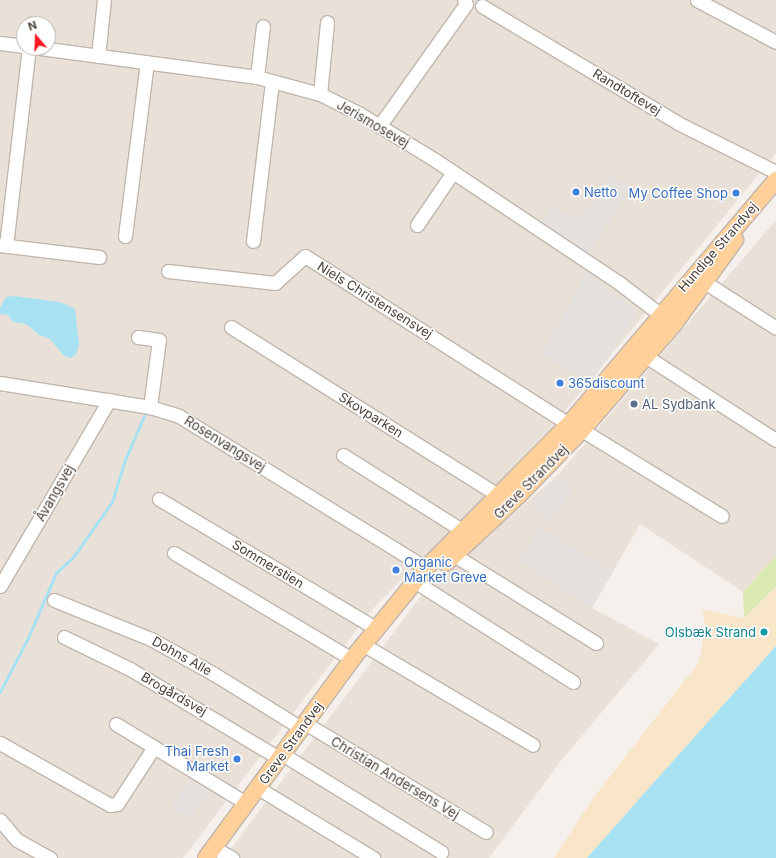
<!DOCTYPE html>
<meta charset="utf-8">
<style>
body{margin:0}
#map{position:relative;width:776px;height:858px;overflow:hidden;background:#f5f0eb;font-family:Inter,sans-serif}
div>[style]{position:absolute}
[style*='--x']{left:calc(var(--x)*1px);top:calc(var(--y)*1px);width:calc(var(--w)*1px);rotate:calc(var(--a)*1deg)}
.residential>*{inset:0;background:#e9e1d8}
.green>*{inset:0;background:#dbeab3}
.sand>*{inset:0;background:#f9e5c7}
.parking>*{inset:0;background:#e4e1df}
.water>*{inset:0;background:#a7e1f2}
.stream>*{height:2.5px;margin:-1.25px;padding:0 1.25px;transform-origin:1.25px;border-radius:1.25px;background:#a7e1f2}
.roads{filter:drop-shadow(1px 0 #c1b6ad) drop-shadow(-1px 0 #c1b6ad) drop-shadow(0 1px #c1b6ad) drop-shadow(0 -1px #c1b6ad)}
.minor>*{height:13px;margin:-6.5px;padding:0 6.5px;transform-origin:6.5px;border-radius:6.5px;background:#fff}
.major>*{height:16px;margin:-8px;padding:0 8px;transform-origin:8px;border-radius:8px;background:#ffd09a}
.dots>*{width:11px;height:11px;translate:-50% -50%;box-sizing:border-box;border:2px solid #fff;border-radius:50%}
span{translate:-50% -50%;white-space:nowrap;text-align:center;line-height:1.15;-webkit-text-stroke:3px #fff;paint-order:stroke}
.street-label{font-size:13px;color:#4a4038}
.shop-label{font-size:13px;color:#366cbe}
.left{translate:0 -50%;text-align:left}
.right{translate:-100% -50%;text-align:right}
.service-label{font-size:13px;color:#4e5e75}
.culture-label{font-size:13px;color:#0d838f}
.north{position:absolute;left:16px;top:16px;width:40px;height:40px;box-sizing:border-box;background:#fff;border:1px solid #b7b3af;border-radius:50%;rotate:341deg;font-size:11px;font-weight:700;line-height:16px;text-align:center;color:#4a4038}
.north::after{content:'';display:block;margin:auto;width:14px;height:18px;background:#fd1a22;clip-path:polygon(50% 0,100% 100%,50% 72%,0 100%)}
</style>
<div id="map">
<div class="residential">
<i style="clip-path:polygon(evenodd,0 0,776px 0,776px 153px,552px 427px,370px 612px,183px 858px,0 858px,0 0,24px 24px,48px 24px,48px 48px,24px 48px,24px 24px)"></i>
<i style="clip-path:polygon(776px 220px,776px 556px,743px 592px,640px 524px,592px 608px,659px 644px,560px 762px,489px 858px,224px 858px,424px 592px,559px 474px)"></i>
</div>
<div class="green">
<i style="clip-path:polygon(776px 556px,776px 587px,744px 618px,743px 592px)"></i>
</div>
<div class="sand">
<i style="clip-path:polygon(776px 587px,776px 646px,587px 858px,554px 858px,594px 797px,699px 662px,705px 629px,703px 610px,744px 618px)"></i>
</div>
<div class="parking">
<i style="clip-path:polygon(610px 174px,631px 188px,588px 254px,541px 222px,552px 205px,578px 222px)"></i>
<i style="clip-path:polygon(587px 271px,637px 313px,590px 384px,542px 354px)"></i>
<i style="clip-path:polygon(559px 476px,573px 489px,550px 521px,530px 503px)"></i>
<i style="clip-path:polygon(541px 528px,613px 572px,592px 608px,517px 560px)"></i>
<i style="clip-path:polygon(193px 771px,215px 784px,190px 819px,171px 809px)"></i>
</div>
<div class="water">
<i style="clip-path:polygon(14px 296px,60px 302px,75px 309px,79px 344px,76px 355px,70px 358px,64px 356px,50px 339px,39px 335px,26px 324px,13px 322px,8px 315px,0 314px,0 308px,6px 297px)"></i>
<i style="clip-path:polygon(776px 646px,776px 858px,587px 858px,656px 780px)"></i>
</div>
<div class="stream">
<i style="--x:0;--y:692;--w:61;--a:-62.6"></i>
<i style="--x:28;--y:638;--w:71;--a:-66.7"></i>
<i style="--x:56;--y:573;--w:25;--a:-43"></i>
<i style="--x:74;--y:556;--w:66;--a:-54.9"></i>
<i style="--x:112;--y:502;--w:44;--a:-72.8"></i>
<i style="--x:125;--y:460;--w:48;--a:-66.6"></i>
</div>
<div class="roads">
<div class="minor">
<i style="--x:697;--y:0;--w:89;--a:28"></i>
<i style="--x:482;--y:6;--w:228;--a:30.8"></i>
<i style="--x:678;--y:123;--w:110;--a:26.6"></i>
<i style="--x:0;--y:43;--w:24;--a:7"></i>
<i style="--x:40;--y:48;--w:219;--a:7.6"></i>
<i style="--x:257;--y:77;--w:65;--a:15.1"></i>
<i style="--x:320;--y:94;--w:45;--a:26.6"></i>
<i style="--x:360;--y:114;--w:88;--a:31.5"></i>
<i style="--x:435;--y:160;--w:220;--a:33.7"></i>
<i style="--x:618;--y:282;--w:54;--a:37.5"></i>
<i style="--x:98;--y:56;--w:56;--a:-83.9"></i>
<i style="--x:257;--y:77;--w:51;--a:-83.3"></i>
<i style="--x:320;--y:94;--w:72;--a:-84.4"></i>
<i style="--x:380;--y:125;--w:148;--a:-54.6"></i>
<i style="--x:466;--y:4;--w:4;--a:-117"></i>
<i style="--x:417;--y:225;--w:64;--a:-55.8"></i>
<i style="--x:125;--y:236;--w:175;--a:-82.8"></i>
<i style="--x:253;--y:241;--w:161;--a:-83.2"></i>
<i style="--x:0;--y:245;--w:100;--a:6.9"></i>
<i style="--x:6;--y:246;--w:199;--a:-83.4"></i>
<i style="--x:168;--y:271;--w:108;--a:6.4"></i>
<i style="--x:275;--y:283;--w:40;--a:-42"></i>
<i style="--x:305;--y:256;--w:313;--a:32.5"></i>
<i style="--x:706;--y:283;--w:83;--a:32.7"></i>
<i style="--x:231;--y:327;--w:326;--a:32.2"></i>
<i style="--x:138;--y:337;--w:21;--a:8"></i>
<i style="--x:159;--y:340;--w:68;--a:97.7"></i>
<i style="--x:647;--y:357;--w:153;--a:32.8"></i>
<i style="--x:0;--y:383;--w:152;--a:9.1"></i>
<i style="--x:150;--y:407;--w:30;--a:17"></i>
<i style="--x:179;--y:416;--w:290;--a:31.6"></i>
<i style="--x:582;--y:430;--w:164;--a:31.6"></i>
<i style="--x:343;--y:455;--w:142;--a:32.3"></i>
<i style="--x:159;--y:499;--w:254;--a:30.8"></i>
<i style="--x:174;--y:553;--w:207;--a:30.8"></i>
<i style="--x:454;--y:555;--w:167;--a:31.8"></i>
<i style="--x:0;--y:586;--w:216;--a:-59.6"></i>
<i style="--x:422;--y:586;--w:179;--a:32.4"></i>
<i style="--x:54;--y:600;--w:105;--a:21.9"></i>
<i style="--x:151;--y:639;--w:72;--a:29.1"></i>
<i style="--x:214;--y:674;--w:102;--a:31.8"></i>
<i style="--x:64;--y:637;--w:73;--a:25.9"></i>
<i style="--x:130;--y:669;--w:174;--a:30.9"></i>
<i style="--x:364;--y:645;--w:196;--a:30.6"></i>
<i style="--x:305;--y:723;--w:211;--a:31.1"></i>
<i style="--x:116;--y:724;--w:152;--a:31.3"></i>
<i style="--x:0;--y:743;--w:126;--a:29.4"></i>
<i style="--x:110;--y:805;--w:7;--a:-8"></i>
<i style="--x:117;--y:804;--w:68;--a:-57"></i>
<i style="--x:282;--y:754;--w:187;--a:31.6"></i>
<i style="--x:258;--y:788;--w:135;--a:31.3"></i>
<i style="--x:0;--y:820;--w:26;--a:50"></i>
<i style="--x:17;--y:840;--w:38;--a:29"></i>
<i style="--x:214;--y:848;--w:21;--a:29"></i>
</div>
<div class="major">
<i style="--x:446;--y:563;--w:100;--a:-43"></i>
<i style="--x:519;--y:495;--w:91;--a:-45.9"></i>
<i style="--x:582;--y:430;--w:140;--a:-49"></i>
<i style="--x:674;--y:324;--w:104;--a:-54"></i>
<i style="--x:206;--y:858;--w:247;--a:-53.7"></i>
<i style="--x:352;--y:659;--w:117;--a:-50.9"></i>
<i style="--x:426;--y:568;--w:204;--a:-45.2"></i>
<i style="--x:570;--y:423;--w:319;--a:-49.7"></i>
</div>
</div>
<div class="dots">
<i style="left:576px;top:192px;background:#3f7fe0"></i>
<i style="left:736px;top:193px;background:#3f7fe0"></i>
<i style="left:560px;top:383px;background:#3f7fe0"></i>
<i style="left:634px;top:404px;background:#5c6f8a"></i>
<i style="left:396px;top:570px;background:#3f7fe0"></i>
<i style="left:764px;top:632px;background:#0f9aa8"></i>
<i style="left:237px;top:759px;background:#3f7fe0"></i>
</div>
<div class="street-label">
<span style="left:627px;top:92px;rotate:31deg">Randtoftevej</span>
<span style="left:373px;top:124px;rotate:30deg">Jerismosevej</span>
<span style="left:718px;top:247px;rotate:-49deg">Hundige Strandvej</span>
<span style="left:375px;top:300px;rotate:32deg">Niels Christensensvej</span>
<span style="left:371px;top:415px;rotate:32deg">Skovparken</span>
<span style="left:225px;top:444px;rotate:32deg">Rosenvangsvej</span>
<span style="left:531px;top:482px;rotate:-45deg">Greve Strandvej</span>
<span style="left:55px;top:493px;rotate:-60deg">Åvangsvej</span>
<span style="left:268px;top:564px;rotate:31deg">Sommerstien</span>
<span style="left:182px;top:656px;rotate:29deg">Dohns Alle</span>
<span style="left:174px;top:694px;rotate:30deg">Brogårdsvej</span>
<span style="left:291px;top:743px;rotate:-54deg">Greve Strandvej</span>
<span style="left:395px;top:778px;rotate:31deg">Christian Andersens Vej</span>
</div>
<div class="shop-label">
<span class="left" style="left:584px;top:192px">Netto</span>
<span class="right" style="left:728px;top:193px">My Coffee Shop</span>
<span class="left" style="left:568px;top:383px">365discount</span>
<span class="left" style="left:404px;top:570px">Organic<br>Market Greve</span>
<span class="right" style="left:229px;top:759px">Thai Fresh<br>Market</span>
</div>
<div class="service-label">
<span class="left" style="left:642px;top:404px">AL Sydbank</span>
</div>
<div class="culture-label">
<span class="right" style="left:756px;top:632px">Olsbæk Strand</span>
</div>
<div class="north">N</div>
</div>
